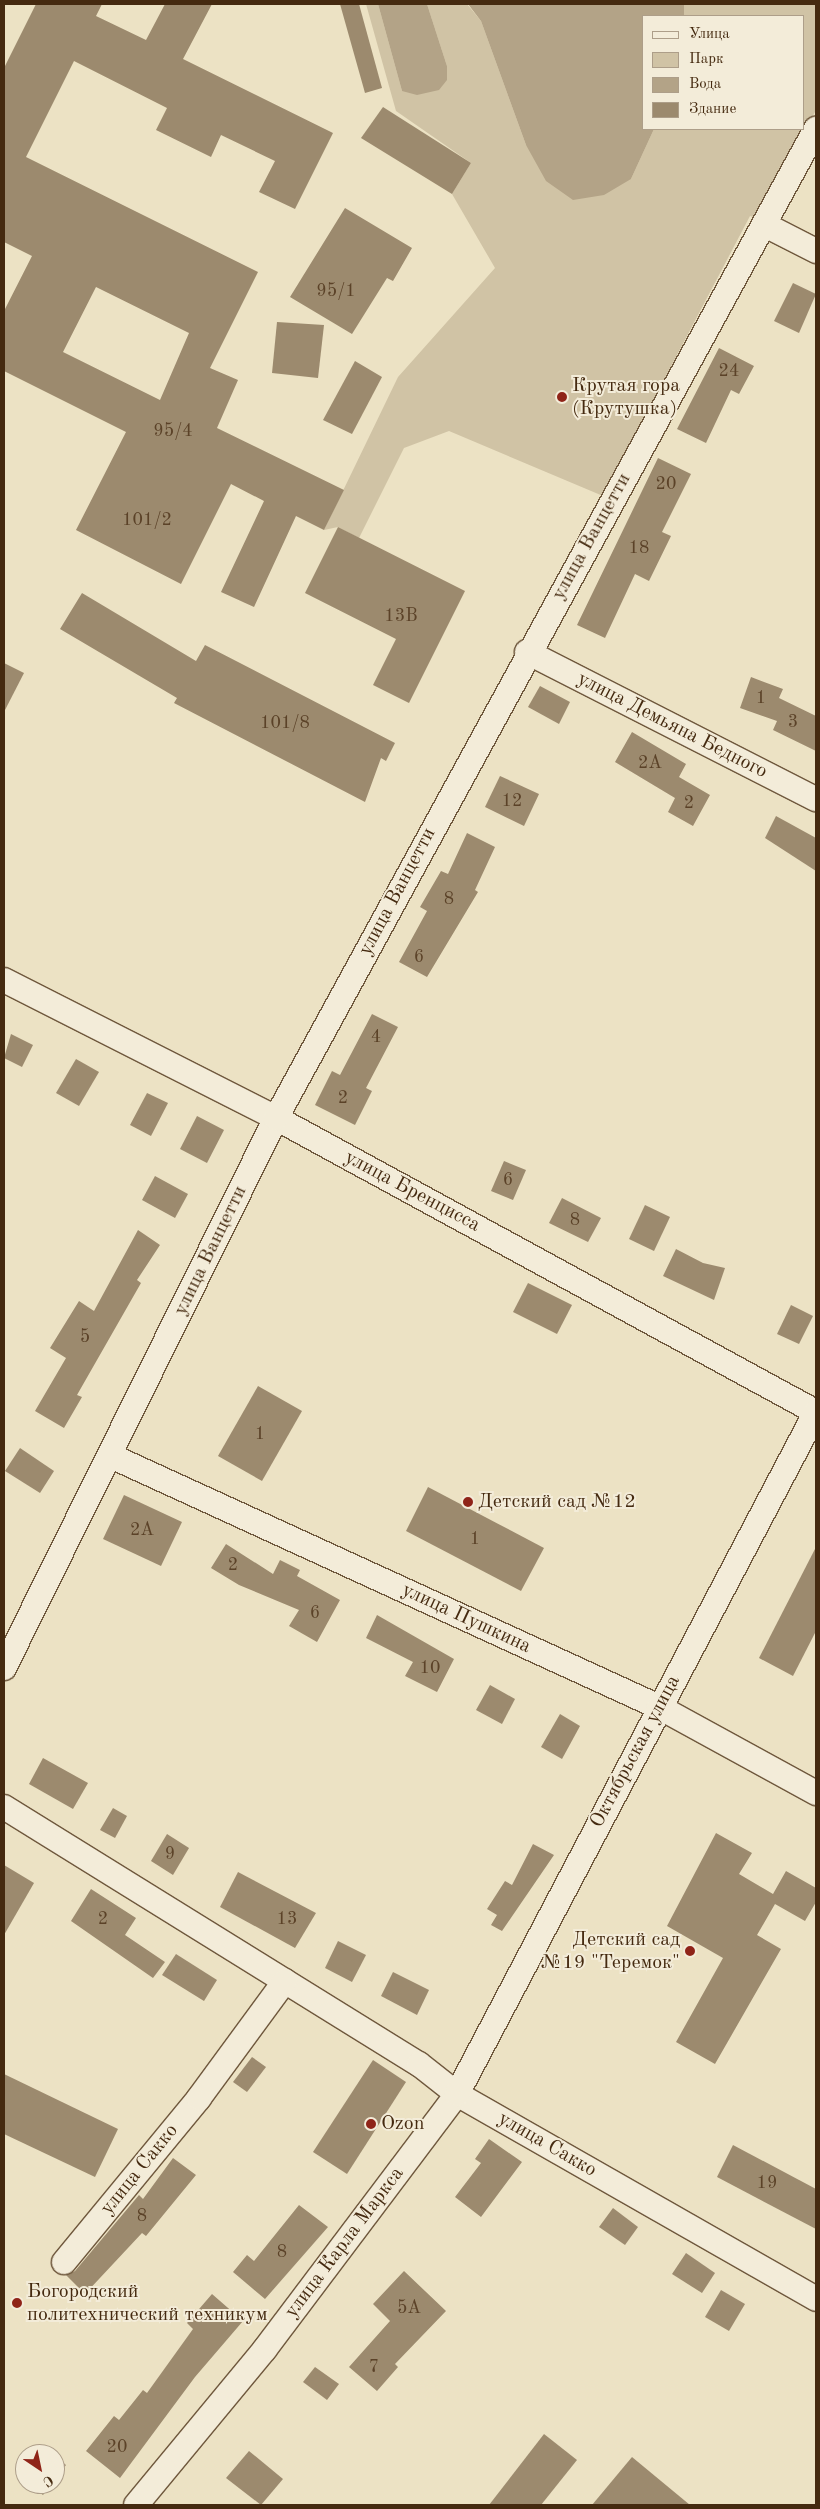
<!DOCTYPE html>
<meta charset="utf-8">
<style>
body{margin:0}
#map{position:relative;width:820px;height:2509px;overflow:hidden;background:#ece2c4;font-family:"Old Standard TT",serif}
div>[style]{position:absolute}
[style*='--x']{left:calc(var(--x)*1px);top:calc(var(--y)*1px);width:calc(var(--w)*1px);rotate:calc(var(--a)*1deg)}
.green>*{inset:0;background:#d0c3a5}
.water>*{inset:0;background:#b3a387}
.building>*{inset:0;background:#9c8a6e}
.roads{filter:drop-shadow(1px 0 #6f583d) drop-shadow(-1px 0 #6f583d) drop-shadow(0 1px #6f583d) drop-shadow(0 -1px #6f583d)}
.minor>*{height:24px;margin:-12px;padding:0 12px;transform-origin:12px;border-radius:12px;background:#f3ecd9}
.dots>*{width:14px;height:14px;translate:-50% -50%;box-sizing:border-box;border:2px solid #f3ecd9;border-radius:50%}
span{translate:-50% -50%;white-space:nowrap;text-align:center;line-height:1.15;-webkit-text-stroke:4px #f3ecd9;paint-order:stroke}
.number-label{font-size:18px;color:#5b4228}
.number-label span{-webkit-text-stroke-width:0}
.poi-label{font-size:20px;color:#452a10}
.left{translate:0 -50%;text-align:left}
.right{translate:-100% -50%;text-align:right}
.street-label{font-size:20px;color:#452a10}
.frame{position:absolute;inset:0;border:5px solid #452a10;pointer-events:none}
.legend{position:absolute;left:642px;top:15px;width:162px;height:115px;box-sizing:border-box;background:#f3ecd9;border:1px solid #ad9e89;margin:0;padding:6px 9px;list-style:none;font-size:15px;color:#452a10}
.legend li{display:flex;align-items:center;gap:10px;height:25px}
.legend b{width:25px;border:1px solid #ad9e89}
.north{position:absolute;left:15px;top:2444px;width:50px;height:50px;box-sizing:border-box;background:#f3ecd9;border:1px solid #ad9e89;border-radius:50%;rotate:146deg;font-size:14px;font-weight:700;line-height:20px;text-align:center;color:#452a10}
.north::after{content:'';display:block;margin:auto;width:18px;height:22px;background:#8f2418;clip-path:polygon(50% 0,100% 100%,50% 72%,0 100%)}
</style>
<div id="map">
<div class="green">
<i style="clip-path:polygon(366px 4px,378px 4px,402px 91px,447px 66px,427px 4px,467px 4px,481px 21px,526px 145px,631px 179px,654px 129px,804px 129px,804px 16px,684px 16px,684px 4px,816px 4px,816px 110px,759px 219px,750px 216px,603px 496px,449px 431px,404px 448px,359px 538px,338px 527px,324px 530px,398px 377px,495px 268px,452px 194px,471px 163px,396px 111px)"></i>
</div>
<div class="water">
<i style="clip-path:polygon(378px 4px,427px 4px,447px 66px,447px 80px,439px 90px,417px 95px,402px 91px)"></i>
<i style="clip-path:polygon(468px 4px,684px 4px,684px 16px,644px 16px,644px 129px,654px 129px,631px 179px,604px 195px,573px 200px,546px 181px,526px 145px,481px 21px)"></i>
</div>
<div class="building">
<i style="clip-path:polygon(evenodd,36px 4px,102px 4px,96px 16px,146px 40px,165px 4px,212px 4px,183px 59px,333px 133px,295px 209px,259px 192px,275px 161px,221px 135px,211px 157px,156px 130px,167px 108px,74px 61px,26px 157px,258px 272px,210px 368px,238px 380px,217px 428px,344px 490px,324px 530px,296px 516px,254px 607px,221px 592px,264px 501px,231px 484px,181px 584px,76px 530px,126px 432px,4px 371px,4px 311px,32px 256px,4px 242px,4px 68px,36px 4px,96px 287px,189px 333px,160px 400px,63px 352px,96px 287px)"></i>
<i style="clip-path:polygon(340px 4px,359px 4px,382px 88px,365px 93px)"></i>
<i style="clip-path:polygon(383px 107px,471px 163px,452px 194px,361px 138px)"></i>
<i style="clip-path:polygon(345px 208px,412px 248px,393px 281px,387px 278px,352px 334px,290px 297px)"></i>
<i style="clip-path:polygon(793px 283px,816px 294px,799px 333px,774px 321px)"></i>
<i style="clip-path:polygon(277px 322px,324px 325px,318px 378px,272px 373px)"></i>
<i style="clip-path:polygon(719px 348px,754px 366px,739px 394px,731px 390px,706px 443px,677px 429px)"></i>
<i style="clip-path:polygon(355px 361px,382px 377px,352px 434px,323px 420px)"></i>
<i style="clip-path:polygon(658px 458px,691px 474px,662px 532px,671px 536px,649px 581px,635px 574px,605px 638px,577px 625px)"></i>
<i style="clip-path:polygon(338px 527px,465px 591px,409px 703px,373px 685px,396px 639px,305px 593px)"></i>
<i style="clip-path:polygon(82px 593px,196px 661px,205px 645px,395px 743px,386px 761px,381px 758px,365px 802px,174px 703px,177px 698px,60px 629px)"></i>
<i style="clip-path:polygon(4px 663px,24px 673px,4px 712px)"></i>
<i style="clip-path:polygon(751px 677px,783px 689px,779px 698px,816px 716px,816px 751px,773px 730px,777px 721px,740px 708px)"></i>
<i style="clip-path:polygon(540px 686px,570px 702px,559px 724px,528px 707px)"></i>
<i style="clip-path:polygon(632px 732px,686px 764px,679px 777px,710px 795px,693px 826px,668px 812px,675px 798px,615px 762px)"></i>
<i style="clip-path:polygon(500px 776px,539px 794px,524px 826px,485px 807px)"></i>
<i style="clip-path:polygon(776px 816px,816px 838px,816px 871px,765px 838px)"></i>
<i style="clip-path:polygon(467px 833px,495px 847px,475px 890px,478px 892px,427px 977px,399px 962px,427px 911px,420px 907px,441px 871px,448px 874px)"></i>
<i style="clip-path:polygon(372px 1014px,398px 1027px,366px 1088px,372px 1091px,355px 1125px,315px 1105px,332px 1071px,340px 1075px)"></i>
<i style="clip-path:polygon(11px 1034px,33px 1045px,22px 1067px,4px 1058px)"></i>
<i style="clip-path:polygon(76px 1059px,99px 1072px,79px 1106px,56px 1093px)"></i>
<i style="clip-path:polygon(147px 1093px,168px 1103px,151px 1136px,130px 1125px)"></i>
<i style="clip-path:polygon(197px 1116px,224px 1130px,207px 1163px,180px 1149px)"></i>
<i style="clip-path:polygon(504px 1161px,526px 1170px,513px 1200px,491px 1191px)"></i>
<i style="clip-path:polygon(155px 1176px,188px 1194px,175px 1218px,142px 1200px)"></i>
<i style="clip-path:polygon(562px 1198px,601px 1218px,588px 1242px,549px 1223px)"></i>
<i style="clip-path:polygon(645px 1205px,670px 1217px,654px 1251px,629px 1239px)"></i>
<i style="clip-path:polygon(138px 1230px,160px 1245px,137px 1280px,141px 1283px,77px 1395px,82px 1397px,64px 1428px,35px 1411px,66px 1358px,50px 1348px,79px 1301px,94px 1311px)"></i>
<i style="clip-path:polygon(676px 1249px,703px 1263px,725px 1268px,714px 1300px,663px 1276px)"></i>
<i style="clip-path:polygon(528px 1283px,572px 1305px,557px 1334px,513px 1312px)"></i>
<i style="clip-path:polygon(791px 1305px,813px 1316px,799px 1344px,777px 1334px)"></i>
<i style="clip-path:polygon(258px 1386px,302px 1411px,262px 1481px,218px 1456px)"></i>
<i style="clip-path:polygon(20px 1448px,54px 1471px,40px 1493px,5px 1471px)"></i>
<i style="clip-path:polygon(428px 1487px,544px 1548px,521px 1591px,406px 1531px)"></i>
<i style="clip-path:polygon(124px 1495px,182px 1522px,161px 1566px,103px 1539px)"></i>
<i style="clip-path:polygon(226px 1544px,273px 1574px,280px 1560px,300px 1570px,297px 1576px,340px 1600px,317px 1642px,289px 1626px,299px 1610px,239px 1585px,211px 1568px)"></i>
<i style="clip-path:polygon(816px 1547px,816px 1631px,793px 1676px,759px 1658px)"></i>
<i style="clip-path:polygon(377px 1615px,454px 1659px,437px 1692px,405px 1676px,413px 1662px,366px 1638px)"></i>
<i style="clip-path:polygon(490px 1685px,515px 1699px,502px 1724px,476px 1710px)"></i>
<i style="clip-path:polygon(560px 1714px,580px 1726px,562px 1759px,541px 1747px)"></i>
<i style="clip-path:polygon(43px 1758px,88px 1783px,73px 1809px,29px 1784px)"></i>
<i style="clip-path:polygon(113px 1808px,127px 1816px,115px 1838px,100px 1830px)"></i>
<i style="clip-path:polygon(716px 1833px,752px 1853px,739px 1874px,773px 1894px,786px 1871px,816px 1888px,816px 1902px,805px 1921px,775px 1904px,757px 1935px,781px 1949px,715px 2064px,676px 2042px,723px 1958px,667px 1926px)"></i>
<i style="clip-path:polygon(167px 1834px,189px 1848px,173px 1875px,151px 1861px)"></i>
<i style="clip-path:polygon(533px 1844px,554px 1855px,502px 1931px,491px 1925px,497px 1915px,487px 1909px,505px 1881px,512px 1885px)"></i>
<i style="clip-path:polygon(4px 1865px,34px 1883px,4px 1935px)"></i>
<i style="clip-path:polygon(238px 1872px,316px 1913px,295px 1948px,220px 1907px)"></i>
<i style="clip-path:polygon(91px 1889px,136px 1918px,125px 1935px,165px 1962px,153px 1978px,71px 1921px)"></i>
<i style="clip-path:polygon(338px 1941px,366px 1955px,352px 1982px,325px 1968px)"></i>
<i style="clip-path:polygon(176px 1954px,217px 1980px,204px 2001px,162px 1975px)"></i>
<i style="clip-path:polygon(393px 1972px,429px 1990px,417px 2015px,381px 1996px)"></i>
<i style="clip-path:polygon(252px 2057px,266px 2067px,247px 2092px,233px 2082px)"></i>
<i style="clip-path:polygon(373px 2060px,406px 2082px,347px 2174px,313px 2152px)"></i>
<i style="clip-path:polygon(4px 2074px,118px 2129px,95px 2177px,4px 2134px)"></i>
<i style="clip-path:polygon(489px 2139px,522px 2162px,481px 2217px,455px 2197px,481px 2163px,475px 2159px)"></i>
<i style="clip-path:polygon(733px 2145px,816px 2189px,816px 2229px,717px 2177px)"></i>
<i style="clip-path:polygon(173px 2158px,196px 2175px,146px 2236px,142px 2233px,85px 2294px,66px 2275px,75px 2271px,139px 2195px,143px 2199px)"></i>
<i style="clip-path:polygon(299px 2205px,328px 2227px,265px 2299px,233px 2272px,247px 2255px,254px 2261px)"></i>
<i style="clip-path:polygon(613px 2208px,638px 2227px,625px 2245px,599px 2227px)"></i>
<i style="clip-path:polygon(686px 2253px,715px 2273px,702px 2293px,672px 2274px)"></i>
<i style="clip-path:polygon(404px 2271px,446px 2311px,395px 2364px,398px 2367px,377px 2391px,349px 2367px,390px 2321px,373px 2304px)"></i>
<i style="clip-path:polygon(721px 2290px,745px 2304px,729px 2331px,705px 2317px)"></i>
<i style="clip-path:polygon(212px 2294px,243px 2321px,195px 2377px,120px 2478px,86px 2451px,114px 2416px,119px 2420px,143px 2390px,147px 2393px,193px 2329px,187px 2323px)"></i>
<i style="clip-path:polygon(315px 2367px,339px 2384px,327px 2400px,303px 2382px)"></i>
<i style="clip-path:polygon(544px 2434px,577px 2460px,541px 2505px,489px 2505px)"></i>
<i style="clip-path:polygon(249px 2451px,283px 2479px,261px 2505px,226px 2478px)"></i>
<i style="clip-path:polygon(55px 2457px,66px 2465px,55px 2479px)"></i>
<i style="clip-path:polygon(632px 2457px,690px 2505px,592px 2505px)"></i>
<i style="clip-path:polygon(28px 2484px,52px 2484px,43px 2495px)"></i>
</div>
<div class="roads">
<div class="minor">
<i style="--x:767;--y:226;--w:55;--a:27"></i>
<i style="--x:527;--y:652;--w:324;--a:27"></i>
<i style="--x:4;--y:980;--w:305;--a:26.9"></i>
<i style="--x:276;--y:1118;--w:615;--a:28.57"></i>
<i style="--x:111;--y:1456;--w:603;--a:24.61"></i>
<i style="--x:659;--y:1707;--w:179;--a:28.7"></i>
<i style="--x:4;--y:1668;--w:614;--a:-63.69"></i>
<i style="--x:276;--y:1118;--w:1127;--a:-61.37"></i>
<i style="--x:4;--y:1807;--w:488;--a:31.8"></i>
<i style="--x:419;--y:2064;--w:48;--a:38.3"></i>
<i style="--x:457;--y:2094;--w:413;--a:29.7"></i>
<i style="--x:64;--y:2262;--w:212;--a:-50.5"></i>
<i style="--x:199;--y:2098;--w:145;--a:-53.7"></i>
<i style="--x:136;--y:2505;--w:202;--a:-50.4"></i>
<i style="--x:265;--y:2349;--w:319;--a:-53"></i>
<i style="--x:457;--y:2094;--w:771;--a:-62.24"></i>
</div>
</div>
<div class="dots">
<i style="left:562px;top:397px;background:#8f2418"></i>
<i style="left:468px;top:1502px;background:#8f2418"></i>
<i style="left:690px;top:1951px;background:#8f2418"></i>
<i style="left:371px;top:2124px;background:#8f2418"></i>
<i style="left:17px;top:2303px;background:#8f2418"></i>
</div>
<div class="number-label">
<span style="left:336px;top:291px">95/1</span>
<span style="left:729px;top:371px">24</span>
<span style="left:173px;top:431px">95/4</span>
<span style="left:666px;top:484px">20</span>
<span style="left:147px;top:520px">101/2</span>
<span style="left:639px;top:548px">18</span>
<span style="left:401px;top:616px">13В</span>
<span style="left:761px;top:698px">1</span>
<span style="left:793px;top:722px">3</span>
<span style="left:285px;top:723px">101/8</span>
<span style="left:650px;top:763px">2А</span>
<span style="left:512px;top:801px">12</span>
<span style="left:689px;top:803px">2</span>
<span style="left:449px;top:899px">8</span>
<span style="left:419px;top:957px">6</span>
<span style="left:376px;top:1037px">4</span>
<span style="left:343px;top:1098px">2</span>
<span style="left:508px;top:1180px">6</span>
<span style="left:575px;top:1220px">8</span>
<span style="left:85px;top:1337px">5</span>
<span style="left:260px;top:1434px">1</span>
<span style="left:142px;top:1530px">2А</span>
<span style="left:475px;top:1539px">1</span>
<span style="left:233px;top:1565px">2</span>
<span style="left:315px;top:1613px">6</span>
<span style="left:430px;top:1668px">10</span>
<span style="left:170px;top:1854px">9</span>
<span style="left:103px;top:1919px">2</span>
<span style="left:287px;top:1919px">13</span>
<span style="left:767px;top:2183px">19</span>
<span style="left:142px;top:2216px">8</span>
<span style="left:282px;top:2252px">8</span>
<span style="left:409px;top:2308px">5А</span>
<span style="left:374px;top:2367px">7</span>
<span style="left:117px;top:2447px">20</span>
</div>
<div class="poi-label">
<span class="left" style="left:572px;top:398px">Крутая гора<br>(Крутушка)</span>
<span class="left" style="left:478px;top:1502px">Детский сад №12</span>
<span class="right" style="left:680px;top:1952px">Детский сад<br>№19 "Теремок"</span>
<span class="left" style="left:381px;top:2124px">Ozon</span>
<span class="left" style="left:27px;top:2304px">Богородский<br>политехнический техникум</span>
</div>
<div class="street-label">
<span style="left:592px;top:537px;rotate:-61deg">улица Ванцетти</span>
<span style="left:672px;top:726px;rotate:27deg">улица Демьяна Бедного</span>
<span style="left:398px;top:892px;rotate:-62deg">улица Ванцетти</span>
<span style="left:412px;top:1192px;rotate:28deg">улица Бренцисса</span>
<span style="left:211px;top:1251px;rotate:-64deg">улица Ванцетти</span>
<span style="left:466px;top:1619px;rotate:25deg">улица Пушкина</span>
<span style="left:636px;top:1752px;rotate:-62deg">Октябрьская улица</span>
<span style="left:547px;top:2145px;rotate:30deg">улица Сакко</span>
<span style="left:140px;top:2170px;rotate:-51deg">улица Сакко</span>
<span style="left:345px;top:2243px;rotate:-53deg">улица Карла Маркса</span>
</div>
<div class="frame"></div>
<ul class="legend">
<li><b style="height:6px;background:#f3ecd9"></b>Улица</li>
<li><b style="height:14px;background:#d0c3a5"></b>Парк</li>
<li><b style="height:14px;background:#b3a387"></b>Вода</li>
<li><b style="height:14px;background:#9c8a6e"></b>Здание</li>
</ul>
<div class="north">С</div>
</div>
